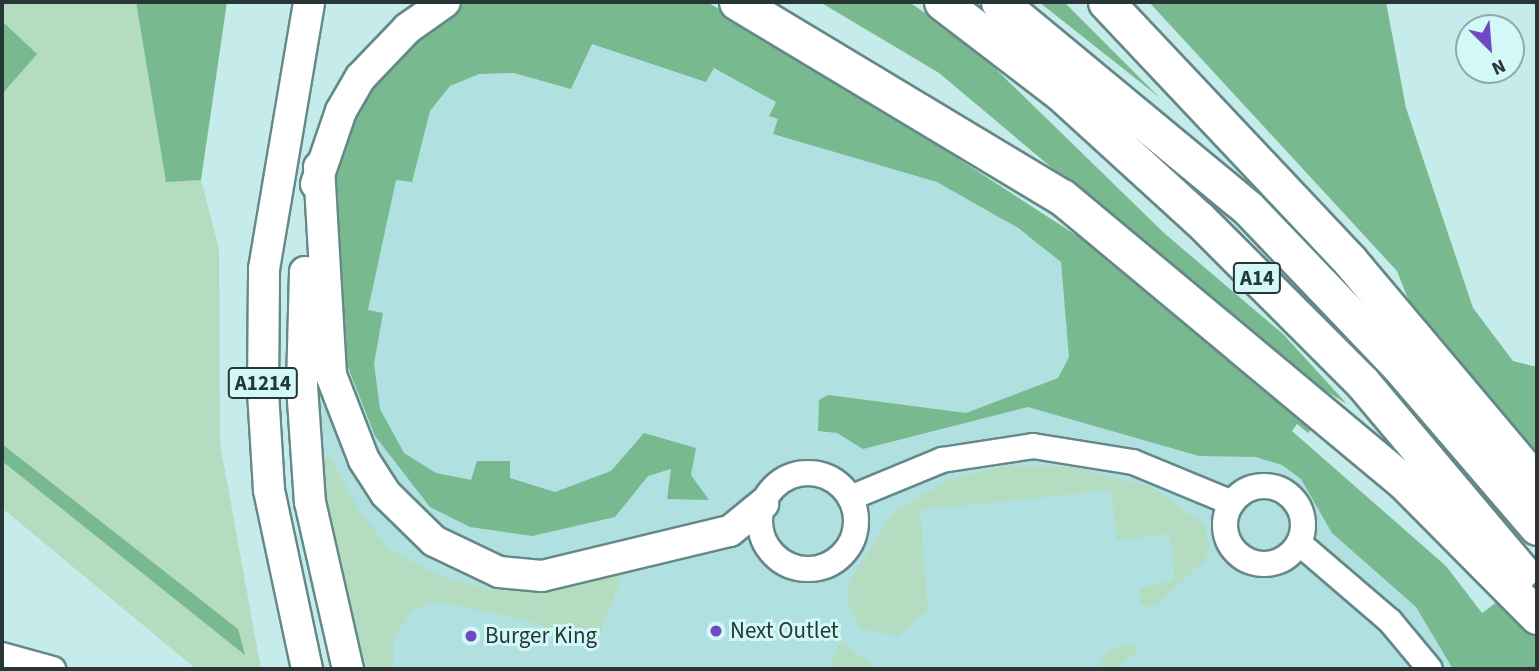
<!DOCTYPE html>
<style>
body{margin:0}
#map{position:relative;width:1539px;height:671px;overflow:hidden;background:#c5ebea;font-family:"Source Sans 3",sans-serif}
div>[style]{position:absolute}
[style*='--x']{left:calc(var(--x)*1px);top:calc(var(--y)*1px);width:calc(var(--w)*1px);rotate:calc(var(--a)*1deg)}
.built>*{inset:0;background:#b0e0df}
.green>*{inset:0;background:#b3dcc0}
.forest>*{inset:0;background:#79b990}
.roads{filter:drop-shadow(2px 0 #658888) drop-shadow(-2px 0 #658888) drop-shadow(0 2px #658888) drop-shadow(0 -2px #658888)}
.minor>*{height:24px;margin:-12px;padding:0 12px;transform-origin:12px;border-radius:12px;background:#fff}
.minor>.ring{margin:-12px;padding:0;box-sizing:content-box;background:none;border:24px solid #fff;border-radius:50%}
.major>*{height:30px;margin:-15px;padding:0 15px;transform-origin:15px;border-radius:15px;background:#fff}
.highway>*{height:35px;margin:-17.5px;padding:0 17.5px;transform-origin:17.5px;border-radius:17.5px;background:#fff}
.dots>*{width:19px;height:19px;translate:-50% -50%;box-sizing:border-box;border:4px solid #d2f8f7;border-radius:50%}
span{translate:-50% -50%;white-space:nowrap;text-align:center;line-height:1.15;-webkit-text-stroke:6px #d2f8f7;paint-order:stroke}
.shield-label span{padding:2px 5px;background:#d2f8f7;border:2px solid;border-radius:5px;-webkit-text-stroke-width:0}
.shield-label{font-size:21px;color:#273636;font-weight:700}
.poi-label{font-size:23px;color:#273636}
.left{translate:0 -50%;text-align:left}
.frame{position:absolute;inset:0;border:4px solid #273636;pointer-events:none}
.north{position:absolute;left:1455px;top:14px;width:70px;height:70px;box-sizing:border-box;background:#d2f8f7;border:2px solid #8eaaaa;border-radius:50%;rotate:155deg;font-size:19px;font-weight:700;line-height:28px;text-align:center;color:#273636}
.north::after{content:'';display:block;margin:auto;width:24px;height:32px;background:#6f49c2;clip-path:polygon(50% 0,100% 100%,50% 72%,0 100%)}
</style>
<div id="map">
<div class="built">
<i style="clip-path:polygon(611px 12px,852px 117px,1187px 344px,1440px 630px,1463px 669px,356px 669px,310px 502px,304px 276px,324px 205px,425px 94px)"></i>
</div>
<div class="green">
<i style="clip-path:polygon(2px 2px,136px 2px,166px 181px,201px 180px,219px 249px,220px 443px,261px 669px,196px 669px,2px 508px)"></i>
<i style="clip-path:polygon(321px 454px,331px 458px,358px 509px,388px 548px,436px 575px,498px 591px,559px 589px,616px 572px,621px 578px,598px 639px,588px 644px,526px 620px,437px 601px,410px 612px,393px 640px,393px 669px,359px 669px,338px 603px,317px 459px)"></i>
<i style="clip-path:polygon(1005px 466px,1073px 467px,1151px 487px,1203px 524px,1210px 545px,1206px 559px,1156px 606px,1147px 607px,1140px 603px,1140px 588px,1174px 580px,1170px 534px,1117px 540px,1111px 490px,920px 510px,928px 611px,898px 636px,860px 628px,849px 608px,848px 584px,893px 513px,950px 479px)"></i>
<i style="clip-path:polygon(841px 641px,844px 643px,877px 669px,829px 669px)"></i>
<i style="clip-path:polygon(1126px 643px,1137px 647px,1136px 653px,1115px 669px,1098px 669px,1107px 652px)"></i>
</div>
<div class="forest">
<i style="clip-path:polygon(136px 2px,227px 2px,201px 180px,166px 182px)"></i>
<i style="clip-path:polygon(466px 2px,707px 2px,803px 58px,1079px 237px,1316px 423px,1308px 433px,1297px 424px,1292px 431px,1446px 566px,1482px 613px,1504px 597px,1537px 635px,1537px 669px,1453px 669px,1416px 607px,1332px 533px,1301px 479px,1282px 465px,1256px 457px,1199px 456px,1028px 407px,863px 449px,837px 433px,818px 431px,819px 400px,828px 395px,966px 413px,1058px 378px,1069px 357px,1061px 262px,1018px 228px,937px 182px,773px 134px,778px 119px,769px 116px,776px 102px,714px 68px,706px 82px,592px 44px,571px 89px,514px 73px,479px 74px,450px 86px,430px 111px,412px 182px,396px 180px,368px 310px,383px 313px,374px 364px,380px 409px,404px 453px,436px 473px,471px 480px,477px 461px,510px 461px,510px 478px,555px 492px,611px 471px,644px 433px,696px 448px,691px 475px,709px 500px,667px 499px,671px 469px,648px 476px,615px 517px,532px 536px,470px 527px,430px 507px,375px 436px,340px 347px,325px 285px,334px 153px,379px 66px)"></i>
<i style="clip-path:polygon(820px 2px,909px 2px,971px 45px,1164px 233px,1283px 334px,1347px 404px,1295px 372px,939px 73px)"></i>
<i style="clip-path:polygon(1039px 2px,1064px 2px,1159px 97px)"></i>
<i style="clip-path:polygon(1149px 2px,1386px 2px,1406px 108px,1473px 308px,1513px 361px,1537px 367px,1537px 457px,1412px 309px,1397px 271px)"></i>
<i style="clip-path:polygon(2px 21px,37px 54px,2px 94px)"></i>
<i style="clip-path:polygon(2px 444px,238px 629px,245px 655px,2px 461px)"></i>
</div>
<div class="roads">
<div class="minor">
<i class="ring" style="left:760px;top:473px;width:72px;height:72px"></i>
<i class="ring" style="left:1225px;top:486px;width:54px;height:54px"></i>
<i style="--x:850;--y:498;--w:100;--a:-22.4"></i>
<i style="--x:942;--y:460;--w:92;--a:-8.7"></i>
<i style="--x:1033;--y:446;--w:101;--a:9.1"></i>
<i style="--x:1133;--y:462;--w:107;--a:22.5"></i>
<i style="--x:1299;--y:543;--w:120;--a:40.6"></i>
<i style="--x:1390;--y:621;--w:62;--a:50.2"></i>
<i style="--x:2;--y:655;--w:53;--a:15.4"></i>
</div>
<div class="major">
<i style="--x:319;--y:167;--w:208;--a:86.7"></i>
<i style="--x:331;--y:375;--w:91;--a:68.8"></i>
<i style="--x:364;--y:460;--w:40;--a:57.1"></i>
<i style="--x:386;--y:494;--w:67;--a:44.4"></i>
<i style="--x:434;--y:541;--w:72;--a:25.5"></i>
<i style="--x:499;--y:572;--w:43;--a:5.3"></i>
<i style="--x:542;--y:576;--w:193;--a:-13.5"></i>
<i style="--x:730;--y:531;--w:43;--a:-39.3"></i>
<i style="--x:316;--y:184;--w:77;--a:-71.1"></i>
<i style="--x:341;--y:111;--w:39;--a:-60"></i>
<i style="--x:361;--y:77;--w:68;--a:-46.2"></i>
<i style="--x:408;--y:28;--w:45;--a:-35.1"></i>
<i style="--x:305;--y:272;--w:114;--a:91.5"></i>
<i style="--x:302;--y:386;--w:116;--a:86.1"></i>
<i style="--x:310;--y:502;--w:171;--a:77.2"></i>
<i style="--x:307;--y:669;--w:183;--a:-102"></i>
<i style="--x:269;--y:490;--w:99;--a:-93.5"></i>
<i style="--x:263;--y:391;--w:122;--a:-89.5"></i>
<i style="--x:264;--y:269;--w:271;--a:-80.4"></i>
</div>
<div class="highway">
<i style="--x:737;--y:2;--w:379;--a:31"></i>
<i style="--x:1062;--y:197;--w:445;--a:39.8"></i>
<i style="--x:1404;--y:482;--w:189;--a:45.2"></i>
<i style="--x:942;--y:2;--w:153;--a:37.5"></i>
<i style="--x:1063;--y:95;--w:184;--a:42.4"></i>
<i style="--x:1199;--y:219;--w:231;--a:45"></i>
<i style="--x:1362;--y:382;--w:247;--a:49.9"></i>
<i style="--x:999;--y:2;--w:323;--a:39.6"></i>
<i style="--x:1248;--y:208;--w:219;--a:46.3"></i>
<i style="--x:1399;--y:366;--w:212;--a:49.4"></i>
<i style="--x:1106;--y:2;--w:356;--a:46.7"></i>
<i style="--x:1350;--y:261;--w:290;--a:49.9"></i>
</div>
</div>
<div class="dots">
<i style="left:716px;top:631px;background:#6f49c2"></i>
<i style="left:471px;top:636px;background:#6f49c2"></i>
</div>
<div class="shield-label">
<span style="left:1257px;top:278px">A14</span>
<span style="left:263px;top:383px">A1214</span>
</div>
<div class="poi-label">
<span class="left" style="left:730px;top:631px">Next Outlet</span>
<span class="left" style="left:485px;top:636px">Burger King</span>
</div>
<div class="frame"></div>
<div class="north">N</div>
</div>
